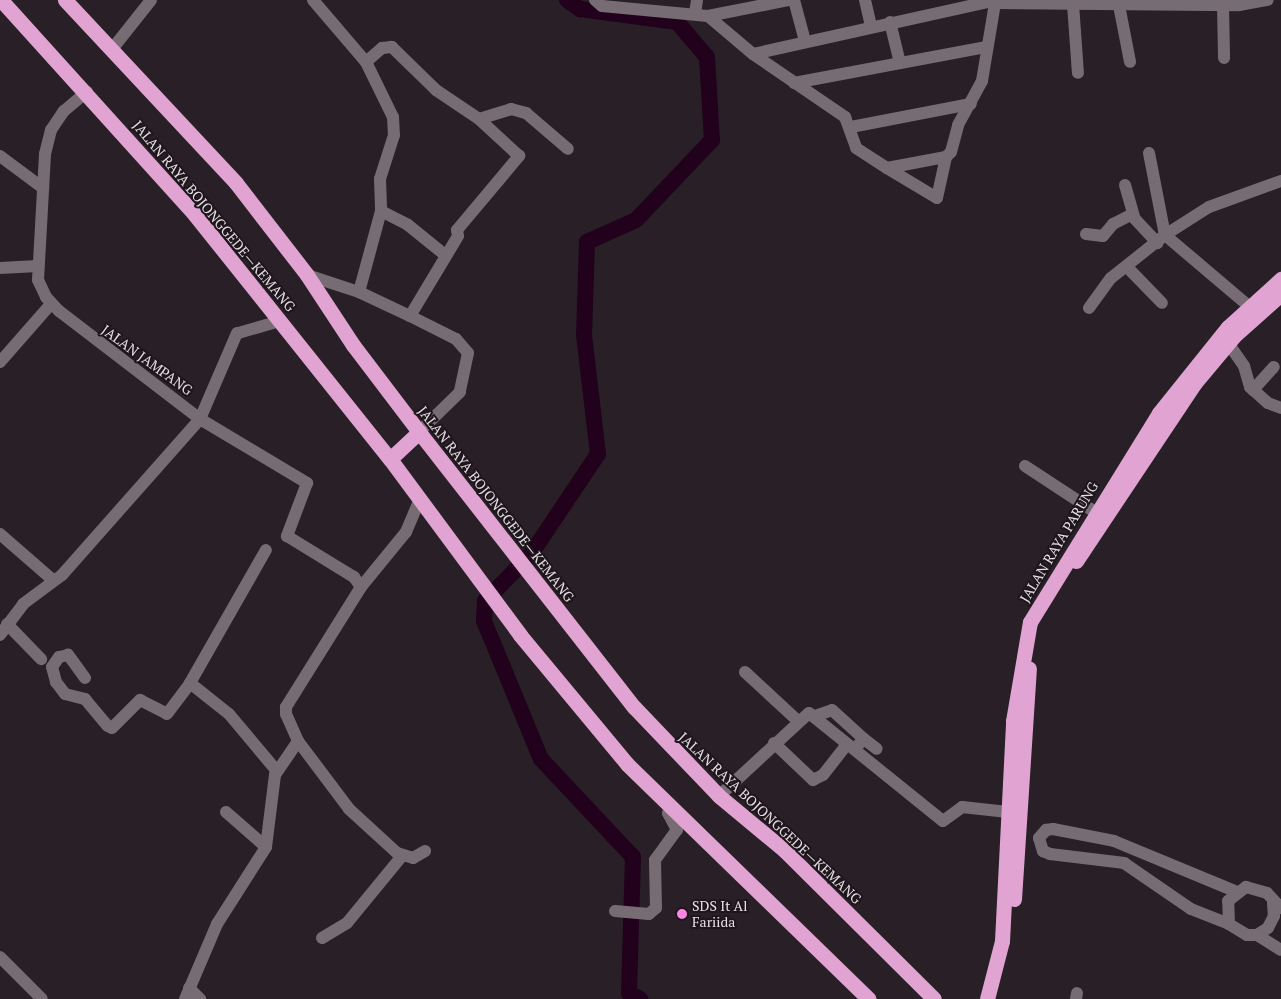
<!DOCTYPE html>
<meta charset="utf-8">
<style>
body{margin:0}
#map{position:relative;width:1281px;height:999px;overflow:hidden;background:#282026;font-family:"PT Serif",serif}
div>[style]{position:absolute}
[style*='--x']{left:calc(var(--x)*1px);top:calc(var(--y)*1px);width:calc(var(--w)*1px);rotate:calc(var(--a)*1deg)}
.river>*{height:16px;margin:-8px;padding:0 8px;transform-origin:8px;border-radius:8px;background:#21011b}
.minor>*{height:12px;margin:-6px;padding:0 6px;transform-origin:6px;border-radius:6px;background:#776c74}
.highway>*{height:15px;margin:-7.5px;padding:0 7.5px;transform-origin:7.5px;border-radius:7.5px;background:#e1a4d2}
.dots>*{width:14px;height:14px;translate:-50% -50%;box-sizing:border-box;border:2px solid #1f161d;border-radius:50%}
span{translate:-50% -50%;white-space:nowrap;text-align:center;line-height:1.15;-webkit-text-stroke:4px #1f161d;paint-order:stroke}
.street-label{font-size:14px;color:#e6e0e5}
.poi-label{font-size:14px;color:#e6e0e5}
.left{translate:0 -50%;text-align:left}
</style>
<div id="map">
<div class="river">
<i style="--x:567;--y:0;--w:16;--a:35"></i>
<i style="--x:580;--y:9;--w:98;--a:7.6"></i>
<i style="--x:677;--y:22;--w:46;--a:49.4"></i>
<i style="--x:707;--y:57;--w:83;--a:86.6"></i>
<i style="--x:712;--y:140;--w:110;--a:133.5"></i>
<i style="--x:636;--y:220;--w:54;--a:155.8"></i>
<i style="--x:587;--y:242;--w:93;--a:91.8"></i>
<i style="--x:584;--y:335;--w:120;--a:83.3"></i>
<i style="--x:598;--y:454;--w:120;--a:123.8"></i>
<i style="--x:531;--y:554;--w:66;--a:134.4"></i>
<i style="--x:485;--y:601;--w:20;--a:93"></i>
<i style="--x:484;--y:621;--w:149;--a:67.6"></i>
<i style="--x:541;--y:759;--w:134;--a:46.8"></i>
<i style="--x:633;--y:857;--w:136;--a:91.7"></i>
<i style="--x:629;--y:993;--w:13;--a:29"></i>
</div>
<div class="minor">
<i style="--x:313;--y:0;--w:82;--a:49.5"></i>
<i style="--x:366;--y:62;--w:61;--a:63.9"></i>
<i style="--x:393;--y:117;--w:18;--a:87"></i>
<i style="--x:394;--y:135;--w:46;--a:107.7"></i>
<i style="--x:380;--y:179;--w:32;--a:88"></i>
<i style="--x:381;--y:211;--w:84;--a:105.2"></i>
<i style="--x:595;--y:0;--w:9;--a:41"></i>
<i style="--x:602;--y:6;--w:106;--a:5.4"></i>
<i style="--x:708;--y:16;--w:59;--a:40.2"></i>
<i style="--x:753;--y:54;--w:112;--a:34.4"></i>
<i style="--x:845;--y:117;--w:33;--a:70"></i>
<i style="--x:856;--y:148;--w:37;--a:33"></i>
<i style="--x:887;--y:168;--w:60;--a:-10.6"></i>
<i style="--x:946;--y:157;--w:7;--a:-45"></i>
<i style="--x:951;--y:152;--w:28;--a:-75"></i>
<i style="--x:958;--y:125;--w:50;--a:-61.4"></i>
<i style="--x:982;--y:81;--w:79;--a:-80.5"></i>
<i style="--x:995;--y:3;--w:244;--a:0.5"></i>
<i style="--x:1239;--y:5;--w:29;--a:-10"></i>
<i style="--x:794;--y:0;--w:42;--a:75"></i>
<i style="--x:865;--y:0;--w:27;--a:77"></i>
<i style="--x:1118;--y:0;--w:63;--a:79"></i>
<i style="--x:1073;--y:4;--w:69;--a:85.9"></i>
<i style="--x:1223;--y:4;--w:54;--a:88.9"></i>
<i style="--x:695;--y:13;--w:13;--a:-81"></i>
<i style="--x:708;--y:16;--w:83;--a:-11.2"></i>
<i style="--x:890;--y:22;--w:42;--a:76.3"></i>
<i style="--x:113;--y:48;--w:61;--a:-51.6"></i>
<i style="--x:753;--y:54;--w:249;--a:-12.5"></i>
<i style="--x:794;--y:83;--w:196;--a:-10.6"></i>
<i style="--x:479;--y:119;--w:34;--a:-17"></i>
<i style="--x:511;--y:109;--w:16;--a:15"></i>
<i style="--x:526;--y:113;--w:55;--a:40.6"></i>
<i style="--x:851;--y:127;--w:122;--a:-10.9"></i>
<i style="--x:1149;--y:153;--w:84;--a:79"></i>
<i style="--x:1165;--y:235;--w:52;--a:-32.5"></i>
<i style="--x:1209;--y:207;--w:77;--a:-19.9"></i>
<i style="--x:0;--y:156;--w:54;--a:36.7"></i>
<i style="--x:887;--y:168;--w:58;--a:31"></i>
<i style="--x:937;--y:198;--w:42;--a:-77.6"></i>
<i style="--x:1125;--y:185;--w:35;--a:74"></i>
<i style="--x:1135;--y:219;--w:33;--a:47"></i>
<i style="--x:381;--y:211;--w:30;--a:27"></i>
<i style="--x:408;--y:225;--w:48;--a:39"></i>
<i style="--x:1086;--y:234;--w:17;--a:7"></i>
<i style="--x:1103;--y:236;--w:16;--a:-50"></i>
<i style="--x:1113;--y:224;--w:22;--a:-27"></i>
<i style="--x:1127;--y:267;--w:50;--a:45.8"></i>
<i style="--x:0;--y:268;--w:38;--a:-3"></i>
<i style="--x:307;--y:275;--w:55;--a:18.1"></i>
<i style="--x:359;--y:292;--w:56;--a:25.2"></i>
<i style="--x:410;--y:316;--w:93;--a:-59"></i>
<i style="--x:458;--y:236;--w:6;--a:-99"></i>
<i style="--x:457;--y:230;--w:97;--a:-50"></i>
<i style="--x:519;--y:156;--w:54;--a:-137.2"></i>
<i style="--x:479;--y:119;--w:52;--a:-146"></i>
<i style="--x:436;--y:90;--w:62;--a:-135.7"></i>
<i style="--x:392;--y:47;--w:10;--a:174"></i>
<i style="--x:382;--y:48;--w:21;--a:139"></i>
<i style="--x:1089;--y:308;--w:37;--a:-54"></i>
<i style="--x:1111;--y:278;--w:69;--a:-38.5"></i>
<i style="--x:1165;--y:235;--w:121;--a:40.3"></i>
<i style="--x:410;--y:316;--w:51;--a:26.6"></i>
<i style="--x:456;--y:339;--w:18;--a:49"></i>
<i style="--x:468;--y:353;--w:40;--a:102"></i>
<i style="--x:460;--y:392;--w:57;--a:135.7"></i>
<i style="--x:273;--y:323;--w:37;--a:164"></i>
<i style="--x:237;--y:333;--w:94;--a:113.3"></i>
<i style="--x:200;--y:419;--w:125;--a:30.9"></i>
<i style="--x:307;--y:483;--w:57;--a:110.7"></i>
<i style="--x:287;--y:536;--w:79;--a:31.5"></i>
<i style="--x:354;--y:577;--w:12;--a:55"></i>
<i style="--x:361;--y:587;--w:142;--a:122"></i>
<i style="--x:286;--y:707;--w:7;--a:90"></i>
<i style="--x:286;--y:714;--w:30;--a:66"></i>
<i style="--x:298;--y:741;--w:85;--a:53.1"></i>
<i style="--x:349;--y:809;--w:65;--a:42.5"></i>
<i style="--x:397;--y:853;--w:17;--a:17"></i>
<i style="--x:413;--y:858;--w:14;--a:-30"></i>
<i style="--x:1228;--y:343;--w:28;--a:55"></i>
<i style="--x:1244;--y:366;--w:22;--a:74"></i>
<i style="--x:1250;--y:387;--w:24;--a:42"></i>
<i style="--x:1268;--y:403;--w:14;--a:21"></i>
<i style="--x:0;--y:362;--w:77;--a:-48.7"></i>
<i style="--x:1253;--y:390;--w:31;--a:-48"></i>
<i style="--x:1025;--y:466;--w:84;--a:33.3"></i>
<i style="--x:0;--y:534;--w:70;--a:41"></i>
<i style="--x:361;--y:587;--w:71;--a:-50.7"></i>
<i style="--x:406;--y:532;--w:36;--a:-67"></i>
<i style="--x:7;--y:624;--w:49;--a:45.8"></i>
<i style="--x:0;--y:635;--w:39;--a:-53"></i>
<i style="--x:23;--y:604;--w:49;--a:-36.6"></i>
<i style="--x:62;--y:575;--w:208;--a:-48.5"></i>
<i style="--x:200;--y:419;--w:178;--a:-142.5"></i>
<i style="--x:59;--y:311;--w:19;--a:-133"></i>
<i style="--x:46;--y:297;--w:19;--a:-115"></i>
<i style="--x:38;--y:280;--w:126;--a:-86.8"></i>
<i style="--x:45;--y:154;--w:25;--a:-76"></i>
<i style="--x:51;--y:130;--w:23;--a:-56"></i>
<i style="--x:64;--y:111;--w:30;--a:-40"></i>
<i style="--x:745;--y:672;--w:72;--a:42.8"></i>
<i style="--x:85;--y:678;--w:29;--a:-126"></i>
<i style="--x:68;--y:655;--w:9;--a:167"></i>
<i style="--x:59;--y:657;--w:12;--a:125"></i>
<i style="--x:52;--y:667;--w:16;--a:75"></i>
<i style="--x:56;--y:682;--w:15;--a:53"></i>
<i style="--x:65;--y:694;--w:21;--a:14"></i>
<i style="--x:85;--y:699;--w:35;--a:50"></i>
<i style="--x:108;--y:726;--w:4;--a:27"></i>
<i style="--x:112;--y:728;--w:40;--a:-45"></i>
<i style="--x:140;--y:700;--w:30;--a:27"></i>
<i style="--x:167;--y:714;--w:39;--a:-53"></i>
<i style="--x:190;--y:683;--w:153;--a:-60.3"></i>
<i style="--x:190;--y:683;--w:50;--a:38.5"></i>
<i style="--x:229;--y:714;--w:73;--a:50"></i>
<i style="--x:815;--y:716;--w:18;--a:-19"></i>
<i style="--x:832;--y:710;--w:43;--a:42.2"></i>
<i style="--x:774;--y:743;--w:54;--a:43.5"></i>
<i style="--x:813;--y:780;--w:11;--a:-27"></i>
<i style="--x:823;--y:775;--w:37;--a:-52"></i>
<i style="--x:859;--y:744;--w:7;--a:-45"></i>
<i style="--x:864;--y:739;--w:16;--a:38"></i>
<i style="--x:719;--y:796;--w:122;--a:-42.7"></i>
<i style="--x:809;--y:713;--w:172;--a:38.9"></i>
<i style="--x:943;--y:821;--w:24;--a:-36"></i>
<i style="--x:962;--y:807;--w:46;--a:6.2"></i>
<i style="--x:226;--y:812;--w:53;--a:41.2"></i>
<i style="--x:1039;--y:838;--w:14;--a:73"></i>
<i style="--x:1043;--y:851;--w:8;--a:23"></i>
<i style="--x:1050;--y:854;--w:75;--a:6.9"></i>
<i style="--x:1124;--y:863;--w:81;--a:34.5"></i>
<i style="--x:1191;--y:909;--w:41;--a:21.5"></i>
<i style="--x:1039;--y:838;--w:11;--a:-49"></i>
<i style="--x:1046;--y:830;--w:7;--a:-8"></i>
<i style="--x:1053;--y:829;--w:62;--a:11.1"></i>
<i style="--x:1114;--y:841;--w:131;--a:22.5"></i>
<i style="--x:1273;--y:903;--w:13;--a:86"></i>
<i style="--x:1274;--y:916;--w:13;--a:117"></i>
<i style="--x:1268;--y:928;--w:13;--a:148"></i>
<i style="--x:1257;--y:935;--w:10;--a:180"></i>
<i style="--x:1247;--y:935;--w:21;--a:-149"></i>
<i style="--x:1229;--y:924;--w:23;--a:-92"></i>
<i style="--x:1228;--y:901;--w:23;--a:-38"></i>
<i style="--x:1246;--y:887;--w:22;--a:16"></i>
<i style="--x:1267;--y:893;--w:21;--a:47"></i>
<i style="--x:615;--y:911;--w:34;--a:5"></i>
<i style="--x:649;--y:914;--w:9;--a:-41"></i>
<i style="--x:656;--y:908;--w:48;--a:-91.2"></i>
<i style="--x:655;--y:860;--w:37;--a:-54"></i>
<i style="--x:677;--y:830;--w:19;--a:-118"></i>
<i style="--x:668;--y:813;--w:7;--a:-63"></i>
<i style="--x:1257;--y:935;--w:28;--a:32"></i>
<i style="--x:322;--y:938;--w:29;--a:-31"></i>
<i style="--x:347;--y:923;--w:87;--a:-50.6"></i>
<i style="--x:0;--y:957;--w:59;--a:45"></i>
<i style="--x:189;--y:988;--w:16;--a:45"></i>
<i style="--x:185;--y:999;--w:82;--a:-66.9"></i>
<i style="--x:217;--y:924;--w:91;--a:-57.5"></i>
<i style="--x:266;--y:847;--w:73;--a:-82.9"></i>
<i style="--x:275;--y:775;--w:41;--a:-55.9"></i>
<i style="--x:1076;--y:999;--w:6;--a:-81"></i>
</div>
<div class="highway">
<i style="--x:1;--y:0;--w:290;--a:47.9"></i>
<i style="--x:195;--y:215;--w:312;--a:51.4"></i>
<i style="--x:390;--y:459;--w:219;--a:53.5"></i>
<i style="--x:520;--y:635;--w:168;--a:50.3"></i>
<i style="--x:627;--y:764;--w:337;--a:44.2"></i>
<i style="--x:65;--y:0;--w:250;--a:46.9"></i>
<i style="--x:236;--y:183;--w:116;--a:52.3"></i>
<i style="--x:307;--y:275;--w:84;--a:56.7"></i>
<i style="--x:353;--y:345;--w:109;--a:52.8"></i>
<i style="--x:419;--y:432;--w:349;--a:52"></i>
<i style="--x:634;--y:707;--w:123;--a:46.3"></i>
<i style="--x:719;--y:796;--w:85;--a:39.7"></i>
<i style="--x:784;--y:850;--w:211;--a:44.8"></i>
<i style="--x:390;--y:459;--w:40;--a:-43"></i>
<i style="--x:1076;--y:561;--w:213;--a:-56.3"></i>
<i style="--x:1194;--y:384;--w:62;--a:-50.2"></i>
<i style="--x:1234;--y:336;--w:63;--a:-41.8"></i>
<i style="--x:1014;--y:899;--w:231;--a:-86.3"></i>
<i style="--x:987;--y:999;--w:60;--a:-75.5"></i>
<i style="--x:1002;--y:941;--w:220;--a:-87.1"></i>
<i style="--x:1013;--y:721;--w:100;--a:-80.3"></i>
<i style="--x:1030;--y:622;--w:246;--a:-58.3"></i>
<i style="--x:1159;--y:413;--w:110;--a:-51.3"></i>
<i style="--x:1228;--y:327;--w:72;--a:-42.2"></i>
</div>
<div class="dots">
<i style="left:682px;top:914px;background:#fc86e4"></i>
</div>
<div class="street-label">
<span style="left:214px;top:216px;rotate:50deg">JALAN RAYA BOJONGGEDE—KEMANG</span>
<span style="left:147px;top:360px;rotate:36deg">JALAN JAMPANG</span>
<span style="left:496px;top:504px;rotate:52deg">JALAN RAYA BOJONGGEDE—KEMANG</span>
<span style="left:1059px;top:542px;rotate:-59deg">JALAN RAYA PARUNG</span>
<span style="left:770px;top:818px;rotate:43deg">JALAN RAYA BOJONGGEDE—KEMANG</span>
</div>
<div class="poi-label">
<span class="left" style="left:692px;top:914px">SDS It Al<br>Fariida</span>
</div>
</div>
